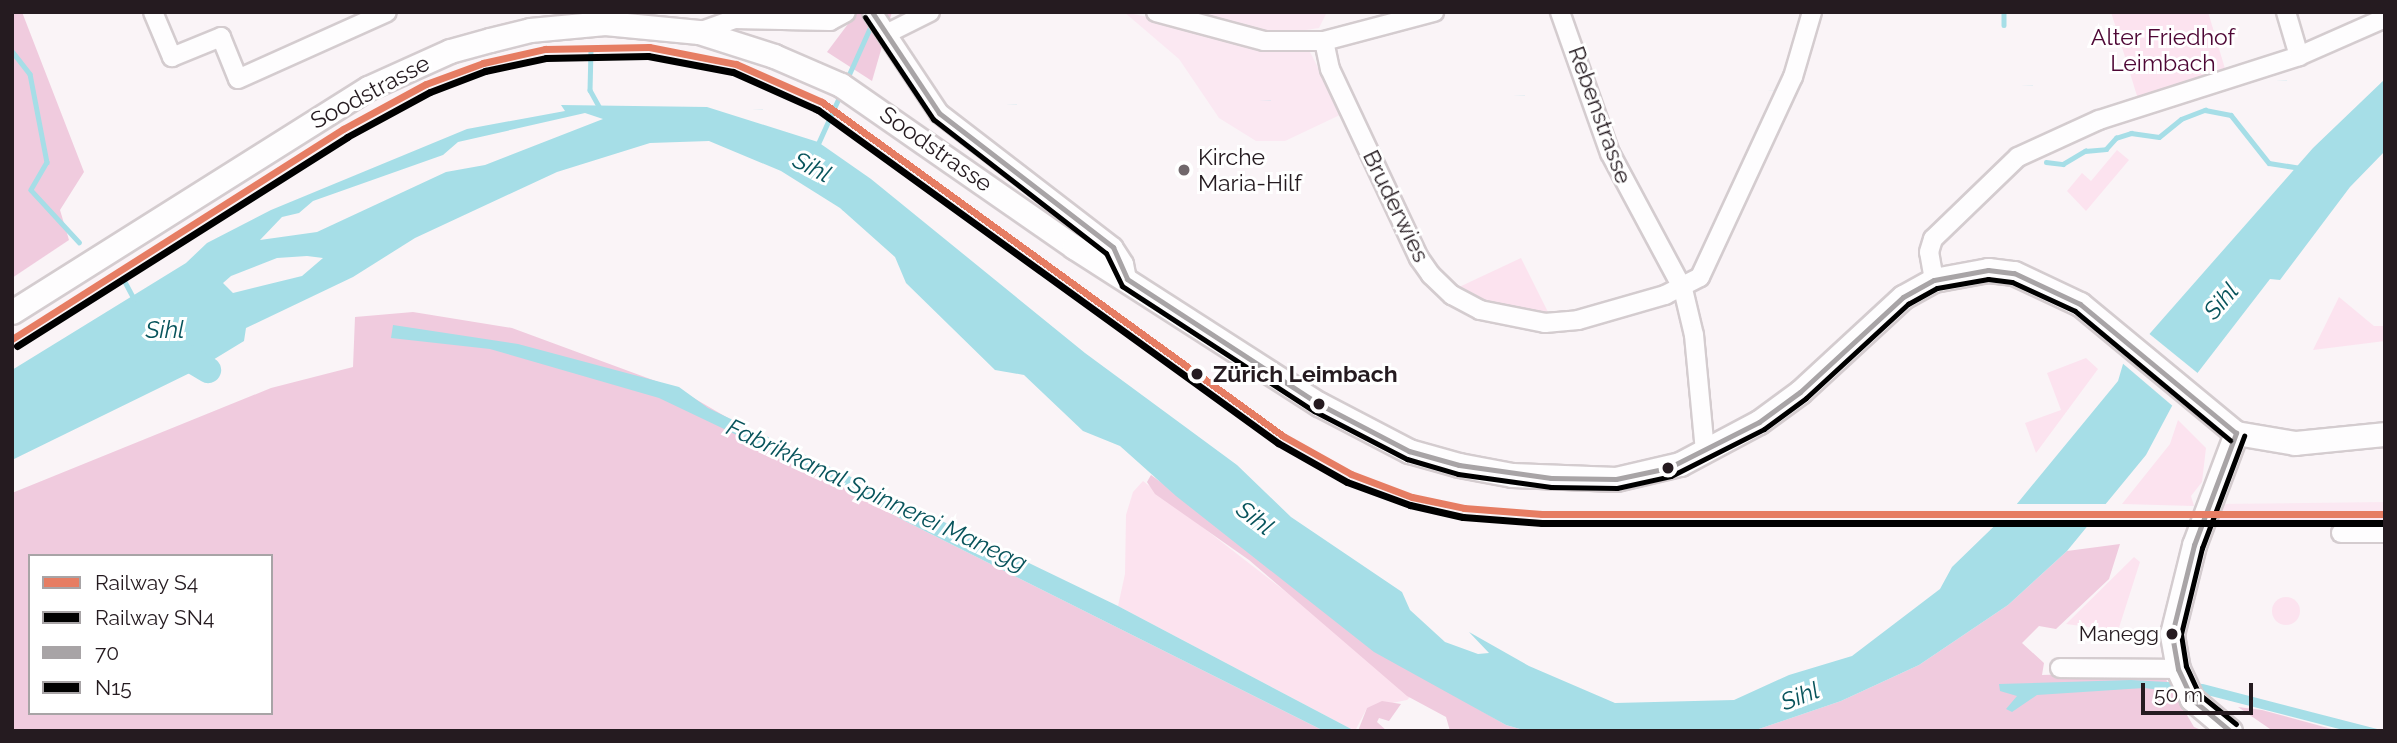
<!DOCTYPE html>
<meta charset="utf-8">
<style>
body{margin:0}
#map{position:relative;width:2397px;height:743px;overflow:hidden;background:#faf4f7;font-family:Raleway,sans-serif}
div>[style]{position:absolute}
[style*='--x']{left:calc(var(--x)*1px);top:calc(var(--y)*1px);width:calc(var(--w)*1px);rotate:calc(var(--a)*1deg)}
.built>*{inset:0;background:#fbe8f2}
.green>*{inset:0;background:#fce3ef}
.round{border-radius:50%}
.forest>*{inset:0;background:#f0cbde}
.water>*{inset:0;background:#a6dee7}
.pier>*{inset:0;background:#faf4f7}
.stream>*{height:4.5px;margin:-2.25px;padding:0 2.25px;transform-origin:2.25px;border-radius:2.25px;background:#a6dee7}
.river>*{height:26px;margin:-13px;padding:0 13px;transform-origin:13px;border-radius:13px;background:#a6dee7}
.roads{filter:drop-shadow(2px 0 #d4cccf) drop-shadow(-2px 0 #d4cccf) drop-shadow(0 2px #d4cccf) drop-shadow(0 -2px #d4cccf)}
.minor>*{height:18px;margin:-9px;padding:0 9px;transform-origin:9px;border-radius:9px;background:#fefdfe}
.major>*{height:23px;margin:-11.5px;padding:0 11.5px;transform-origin:11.5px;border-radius:11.5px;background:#fefdfe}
.bus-1>*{height:5px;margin:-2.5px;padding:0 2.5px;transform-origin:2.5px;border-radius:2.5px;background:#a8a4a6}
.bus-2>*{height:5px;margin:-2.5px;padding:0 2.5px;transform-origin:2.5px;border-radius:2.5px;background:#000}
.rail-1>*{height:7px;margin:-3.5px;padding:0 3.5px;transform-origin:3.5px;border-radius:3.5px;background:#e67d63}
.rail-2>*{height:7px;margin:-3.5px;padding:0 3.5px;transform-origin:3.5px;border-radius:3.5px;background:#000}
.dots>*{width:19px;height:19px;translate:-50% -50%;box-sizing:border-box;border:4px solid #fff;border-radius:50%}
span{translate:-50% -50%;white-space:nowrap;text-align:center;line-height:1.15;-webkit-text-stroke:6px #fff;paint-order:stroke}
.bus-label{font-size:21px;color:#251b20}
.right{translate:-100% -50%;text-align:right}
.park-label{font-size:23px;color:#4e0735}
.street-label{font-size:23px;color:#251b20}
.poi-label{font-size:23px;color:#251b20}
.left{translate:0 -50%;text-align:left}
.stop-label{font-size:23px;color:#251b20;font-weight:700}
.water-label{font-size:24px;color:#08545c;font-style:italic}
.frame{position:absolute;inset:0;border:14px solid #251b20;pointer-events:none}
.legend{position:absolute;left:28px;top:554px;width:245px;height:161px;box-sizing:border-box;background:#fff;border:2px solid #a8a4a6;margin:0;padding:9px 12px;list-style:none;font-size:21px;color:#251b20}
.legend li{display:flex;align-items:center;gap:14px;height:35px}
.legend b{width:35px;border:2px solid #a8a4a6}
.scale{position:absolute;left:2141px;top:683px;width:112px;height:32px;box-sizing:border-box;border:4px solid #251b20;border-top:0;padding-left:9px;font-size:21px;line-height:24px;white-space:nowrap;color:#251b20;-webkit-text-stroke:5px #fff;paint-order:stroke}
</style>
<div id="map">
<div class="built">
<i style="clip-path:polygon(1124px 12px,1310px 52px,1342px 114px,1285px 141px,1256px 141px,1219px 118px,1179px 59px)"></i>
<i style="clip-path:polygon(1193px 12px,1327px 12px,1319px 28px,1286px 33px,1242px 27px)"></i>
<i style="clip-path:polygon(2385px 502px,2385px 525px,2209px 523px,2215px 504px)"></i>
</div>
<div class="green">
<i style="clip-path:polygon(2111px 12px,2208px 12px,2226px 72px,2138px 99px)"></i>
<i style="clip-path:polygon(2117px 150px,2129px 160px,2086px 211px,2067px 191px,2082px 173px,2091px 181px)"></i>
<i style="clip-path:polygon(1521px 258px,1549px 314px,1521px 315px,1457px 288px)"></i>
<i style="clip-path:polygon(2339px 297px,2374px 326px,2385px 326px,2385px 341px,2313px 350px)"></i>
<i style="clip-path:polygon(2086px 358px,2098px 369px,2036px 453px,2025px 423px,2061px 410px,2047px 373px)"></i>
<i style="clip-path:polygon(2178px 420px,2206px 448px,2202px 482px,2191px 496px,2194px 506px,2122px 504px,2170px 444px)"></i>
<i style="clip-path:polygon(1143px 481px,1330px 626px,1410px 697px,1407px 700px,1367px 708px,1355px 731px,1118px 606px,1125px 574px,1126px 515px,1133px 492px)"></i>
<i style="clip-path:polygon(2134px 557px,2140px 562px,2117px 634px,2089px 635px,2089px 627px,2066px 624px)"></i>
<i class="round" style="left:2272px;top:597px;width:28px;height:28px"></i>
</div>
<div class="forest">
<i style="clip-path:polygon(12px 12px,22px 12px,84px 172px,60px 210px,69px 240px,12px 278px)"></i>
<i style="clip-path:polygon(857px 12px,892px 12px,872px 81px,827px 52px)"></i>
<i style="clip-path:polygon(evenodd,413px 312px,512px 328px,680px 390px,903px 520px,1324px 731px,12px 731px,12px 493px,271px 388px,353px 367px,355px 317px,413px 312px,30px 556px,271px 556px,271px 713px,30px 713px,30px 556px)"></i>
<i style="clip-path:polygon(1151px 475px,1447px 691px,1506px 725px,1527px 731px,1450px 731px,1446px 717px,1407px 696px,1249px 560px,1155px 494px,1147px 482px)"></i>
<i style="clip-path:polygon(2120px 544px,2109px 579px,2056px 629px,2039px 626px,2022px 643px,2044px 663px,2042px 675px,2144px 672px,2164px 676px,2194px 727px,2204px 731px,1753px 731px,1841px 701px,1919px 665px,2008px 605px,2067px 551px)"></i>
<i style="clip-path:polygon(1382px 701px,1401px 704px,1389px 721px,1379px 718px,1377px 722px,1387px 731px,1358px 731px,1367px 708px)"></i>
<i style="clip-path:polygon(2238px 707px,2262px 710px,2339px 731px,2273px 731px)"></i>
</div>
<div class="water">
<i style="clip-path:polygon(evenodd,2385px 79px,2385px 151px,2350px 187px,2280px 280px,2270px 279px,2172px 406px,2146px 455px,2067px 551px,2008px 605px,1919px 665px,1841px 701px,1753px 731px,1527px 731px,1506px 725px,1374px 652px,1176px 496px,1120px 446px,1083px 431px,1024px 375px,995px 370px,906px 283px,895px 257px,840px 208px,781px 171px,709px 141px,650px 143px,557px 172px,415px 238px,353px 277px,246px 328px,244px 341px,198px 369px,12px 460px,12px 370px,186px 263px,207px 243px,271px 210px,467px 129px,565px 111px,561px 105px,707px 107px,818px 142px,871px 179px,1085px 353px,1237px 465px,1291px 517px,1402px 592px,1410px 610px,1445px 642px,1478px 654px,1489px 653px,1469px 632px,1529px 666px,1615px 703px,1734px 700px,1789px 675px,1852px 656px,1940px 589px,1952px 567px,2016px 505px,2118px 381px,2123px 364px,2313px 148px,2385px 79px,585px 113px,603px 119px,485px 165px,446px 172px,317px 232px,260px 240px,282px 217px,299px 213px,313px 201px,443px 155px,458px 142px,585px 113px,2385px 79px,307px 256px,323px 258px,302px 276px,233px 293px,223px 283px,231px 276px,277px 258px,307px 256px)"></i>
<i style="clip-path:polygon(393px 325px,518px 344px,679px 387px,708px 408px,1118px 606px,1355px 731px,1324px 731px,903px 520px,848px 488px,659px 398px,490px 349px,391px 338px)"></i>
<i style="clip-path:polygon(2131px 680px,2203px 684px,2385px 731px,2347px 731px,2211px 696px,2144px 688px,2037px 695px,2012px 712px,2006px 709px,2017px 696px,2000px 691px,1999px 684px)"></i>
</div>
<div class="pier">
<i style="clip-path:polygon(2147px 332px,2200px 375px,2175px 408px,2121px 362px)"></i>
<i style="clip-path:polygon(2011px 504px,2110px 504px,2097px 520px,1994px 520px)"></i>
</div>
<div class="stream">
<i style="--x:2004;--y:12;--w:13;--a:90"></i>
<i style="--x:591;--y:50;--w:40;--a:91.4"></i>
<i style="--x:590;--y:90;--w:25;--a:61"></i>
<i style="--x:12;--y:51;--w:29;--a:52"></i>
<i style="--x:30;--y:74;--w:90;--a:79.1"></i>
<i style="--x:47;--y:162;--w:32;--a:120"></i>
<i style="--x:31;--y:190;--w:71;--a:47.3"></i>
<i style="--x:847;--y:79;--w:61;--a:-65.9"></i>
<i style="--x:817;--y:146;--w:58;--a:-65.6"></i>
<i style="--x:2046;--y:162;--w:17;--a:7"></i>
<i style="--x:2063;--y:164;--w:26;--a:-31"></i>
<i style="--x:2085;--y:151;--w:21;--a:-5"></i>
<i style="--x:2106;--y:149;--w:15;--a:-48"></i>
<i style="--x:2116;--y:138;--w:16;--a:-18"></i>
<i style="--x:2131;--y:133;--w:28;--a:8"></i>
<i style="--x:2159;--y:137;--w:28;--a:-39"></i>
<i style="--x:2181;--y:119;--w:26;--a:-21"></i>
<i style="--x:2205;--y:110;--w:26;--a:11"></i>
<i style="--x:2231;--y:115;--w:61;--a:51.6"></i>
<i style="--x:2269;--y:163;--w:30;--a:9"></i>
<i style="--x:123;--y:278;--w:24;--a:62"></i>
</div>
<div class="river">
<i style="--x:173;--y:349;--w:41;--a:31"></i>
</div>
<div class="roads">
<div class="minor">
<i style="--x:153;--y:12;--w:49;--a:67.1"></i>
<i style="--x:172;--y:57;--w:53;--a:-22.2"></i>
<i style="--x:221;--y:37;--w:45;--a:68"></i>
<i style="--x:238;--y:79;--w:163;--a:-24.2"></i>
<i style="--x:872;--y:12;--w:121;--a:56.4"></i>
<i style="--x:939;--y:113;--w:220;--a:37.6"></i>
<i style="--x:1113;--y:247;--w:20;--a:57"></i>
<i style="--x:1124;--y:264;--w:15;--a:79"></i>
<i style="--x:1156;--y:12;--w:112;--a:15"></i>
<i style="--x:1264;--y:41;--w:60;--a:0"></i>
<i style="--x:1324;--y:41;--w:114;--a:-14.8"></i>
<i style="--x:1560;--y:12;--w:150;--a:70.5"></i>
<i style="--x:1610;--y:153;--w:154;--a:61.8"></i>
<i style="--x:1683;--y:289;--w:47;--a:76.6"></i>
<i style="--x:1694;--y:335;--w:117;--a:84.6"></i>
<i style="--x:2286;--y:12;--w:46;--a:73.5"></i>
<i style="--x:699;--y:32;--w:37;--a:-20"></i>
<i style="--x:734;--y:19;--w:96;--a:1.2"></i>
<i style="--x:830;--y:21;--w:18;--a:-29"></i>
<i style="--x:888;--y:33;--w:47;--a:-26.6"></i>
<i style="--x:1324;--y:41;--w:29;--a:78"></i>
<i style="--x:1330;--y:69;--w:209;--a:64.8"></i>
<i style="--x:1419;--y:258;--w:21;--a:55"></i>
<i style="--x:1431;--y:275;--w:29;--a:44"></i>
<i style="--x:1452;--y:295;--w:32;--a:28"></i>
<i style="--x:1480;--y:310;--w:66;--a:11.3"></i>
<i style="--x:1545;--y:323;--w:33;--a:-5"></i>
<i style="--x:1578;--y:320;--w:91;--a:-16"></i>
<i style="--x:1665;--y:295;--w:39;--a:-27"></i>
<i style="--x:1700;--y:277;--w:221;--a:-65.1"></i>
<i style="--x:1793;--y:77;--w:68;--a:-73.7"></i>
<i style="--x:1934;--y:280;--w:28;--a:-100"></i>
<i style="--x:1929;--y:252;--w:14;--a:-73"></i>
<i style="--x:1933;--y:239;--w:118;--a:-44"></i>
<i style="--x:2018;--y:157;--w:89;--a:-24.6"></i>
<i style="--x:2099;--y:120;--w:210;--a:-17.7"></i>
<i style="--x:2299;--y:56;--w:94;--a:-23.8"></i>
<i style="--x:2341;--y:533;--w:44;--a:0"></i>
<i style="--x:2060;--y:668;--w:118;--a:0.5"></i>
</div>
<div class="major">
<i style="--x:12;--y:312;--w:421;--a:-32.2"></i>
<i style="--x:368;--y:88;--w:90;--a:-24.3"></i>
<i style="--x:450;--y:51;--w:41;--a:-15.4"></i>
<i style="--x:490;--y:40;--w:41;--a:-14"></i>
<i style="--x:530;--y:30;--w:75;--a:-5.3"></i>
<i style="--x:605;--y:23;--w:94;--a:5.5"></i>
<i style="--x:699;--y:32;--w:79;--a:17.7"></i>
<i style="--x:774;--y:56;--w:73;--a:23.4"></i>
<i style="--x:841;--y:85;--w:284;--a:34.8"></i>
<i style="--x:1074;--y:247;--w:291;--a:32.7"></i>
<i style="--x:1319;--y:404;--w:102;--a:27.6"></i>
<i style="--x:1409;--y:451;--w:52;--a:15.6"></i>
<i style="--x:1459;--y:465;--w:54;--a:10.7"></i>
<i style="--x:1512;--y:475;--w:104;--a:2.2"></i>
<i style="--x:1616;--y:479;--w:66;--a:-13.2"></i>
<i style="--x:1680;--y:464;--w:89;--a:-28"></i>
<i style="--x:1759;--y:422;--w:51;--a:-36.2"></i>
<i style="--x:1800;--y:392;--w:140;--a:-42.7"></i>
<i style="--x:1903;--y:297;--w:35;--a:-29"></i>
<i style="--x:1934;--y:280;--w:55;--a:-10.5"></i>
<i style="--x:1988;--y:270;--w:26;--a:7"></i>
<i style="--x:2014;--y:273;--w:73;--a:25.2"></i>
<i style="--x:2080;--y:304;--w:202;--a:39.6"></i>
<i style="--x:2236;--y:433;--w:60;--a:9.6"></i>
<i style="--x:2295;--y:443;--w:90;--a:-5.7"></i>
<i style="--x:2230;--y:731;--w:50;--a:-139.9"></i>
<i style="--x:2192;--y:699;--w:33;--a:-115"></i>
<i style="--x:2178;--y:669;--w:36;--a:-100"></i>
<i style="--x:2172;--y:634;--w:92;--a:-76.1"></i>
<i style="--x:2194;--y:545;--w:120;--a:-69.4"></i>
</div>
</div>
<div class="bus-1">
<i style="--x:872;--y:12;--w:121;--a:56.4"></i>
<i style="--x:939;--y:113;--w:220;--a:37.6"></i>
<i style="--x:1113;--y:247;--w:35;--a:66"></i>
<i style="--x:1127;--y:279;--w:229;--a:33.1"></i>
<i style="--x:1319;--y:404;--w:102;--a:27.6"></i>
<i style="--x:1409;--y:451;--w:52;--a:15.6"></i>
<i style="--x:1459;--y:465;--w:93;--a:8"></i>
<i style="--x:1551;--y:478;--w:65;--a:0.9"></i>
<i style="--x:1616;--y:479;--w:53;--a:-11.9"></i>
<i style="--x:1668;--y:468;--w:102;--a:-26.8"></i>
<i style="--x:1759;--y:422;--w:51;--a:-36.2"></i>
<i style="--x:1800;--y:392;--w:140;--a:-42.7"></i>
<i style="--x:1903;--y:297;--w:35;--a:-29"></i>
<i style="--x:1934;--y:280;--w:55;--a:-10.5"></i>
<i style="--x:1988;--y:270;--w:26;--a:7"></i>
<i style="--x:2014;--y:273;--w:73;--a:25.2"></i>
<i style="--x:2080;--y:304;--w:202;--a:39.6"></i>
<i style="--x:2230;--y:731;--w:50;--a:-139.9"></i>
<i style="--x:2192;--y:699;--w:33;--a:-115"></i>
<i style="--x:2178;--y:669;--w:36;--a:-100"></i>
<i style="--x:2172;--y:634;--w:92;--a:-76.1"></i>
<i style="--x:2194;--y:545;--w:120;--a:-69.4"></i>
</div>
<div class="bus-2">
<i style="--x:865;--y:17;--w:123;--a:56.3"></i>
<i style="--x:933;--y:119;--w:219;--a:37.8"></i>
<i style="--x:1106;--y:253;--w:37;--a:64"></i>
<i style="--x:1122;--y:286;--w:229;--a:33.1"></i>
<i style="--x:1314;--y:411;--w:105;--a:27.3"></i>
<i style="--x:1407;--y:459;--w:53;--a:16.4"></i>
<i style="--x:1458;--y:474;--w:94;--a:8"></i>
<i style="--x:1551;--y:487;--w:66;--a:0.9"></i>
<i style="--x:1617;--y:488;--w:55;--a:-12.5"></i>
<i style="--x:1671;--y:476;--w:104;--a:-26.8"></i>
<i style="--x:1764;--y:429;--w:52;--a:-36.4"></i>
<i style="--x:1806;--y:398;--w:139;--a:-42.7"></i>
<i style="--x:1908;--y:304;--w:33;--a:-29"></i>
<i style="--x:1937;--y:288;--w:52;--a:-10"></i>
<i style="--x:1988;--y:279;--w:24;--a:7"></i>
<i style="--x:2012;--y:282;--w:69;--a:24.7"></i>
<i style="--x:2075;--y:311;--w:202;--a:39.8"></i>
<i style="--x:2236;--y:724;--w:48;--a:-141"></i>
<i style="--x:2199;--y:694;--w:31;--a:-115"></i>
<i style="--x:2186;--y:666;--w:32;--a:-99"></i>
<i style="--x:2181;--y:634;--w:89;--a:-76.3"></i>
<i style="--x:2202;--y:548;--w:120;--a:-69.4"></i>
</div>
<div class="rail-1">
<i style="--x:12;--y:339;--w:392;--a:-32.4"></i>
<i style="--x:343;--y:129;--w:94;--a:-28.5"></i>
<i style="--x:426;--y:84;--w:61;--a:-20.2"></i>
<i style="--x:483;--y:63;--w:64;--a:-12.7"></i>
<i style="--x:545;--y:49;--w:104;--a:-1.1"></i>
<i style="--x:649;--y:47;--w:89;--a:11.1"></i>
<i style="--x:736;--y:64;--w:94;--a:23.8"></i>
<i style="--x:822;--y:102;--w:569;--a:35.92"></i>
<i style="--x:1283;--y:436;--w:78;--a:29.2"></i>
<i style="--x:1351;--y:474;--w:65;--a:20.7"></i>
<i style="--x:1412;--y:497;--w:53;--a:11.9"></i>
<i style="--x:1464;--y:508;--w:78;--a:4.4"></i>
<i style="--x:1542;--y:514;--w:843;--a:0"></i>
</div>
<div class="rail-2">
<i style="--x:17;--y:346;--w:391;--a:-32.3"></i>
<i style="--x:347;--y:137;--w:94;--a:-28.5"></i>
<i style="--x:430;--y:92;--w:59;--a:-20.9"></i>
<i style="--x:485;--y:71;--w:62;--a:-12"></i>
<i style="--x:546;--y:58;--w:102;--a:-1.1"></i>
<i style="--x:648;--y:56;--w:86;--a:10.7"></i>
<i style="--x:733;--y:72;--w:93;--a:24.1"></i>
<i style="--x:818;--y:110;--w:568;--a:35.9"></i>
<i style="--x:1278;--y:443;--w:79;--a:29.5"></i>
<i style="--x:1347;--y:482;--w:67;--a:20.1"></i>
<i style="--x:1410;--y:505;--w:54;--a:12.8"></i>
<i style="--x:1463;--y:517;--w:79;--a:4.3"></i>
<i style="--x:1542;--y:523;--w:843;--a:0"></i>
</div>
<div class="dots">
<i style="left:1184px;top:170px;background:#70676b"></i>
<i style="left:1197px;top:374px;background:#251b20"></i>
<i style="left:1319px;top:404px;background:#251b20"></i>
<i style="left:1668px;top:468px;background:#251b20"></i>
<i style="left:2172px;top:634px;background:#251b20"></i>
</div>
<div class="bus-label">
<span class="right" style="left:2159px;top:634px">Manegg</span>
</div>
<div class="park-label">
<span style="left:2163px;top:50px">Alter Friedhof<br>Leimbach</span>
</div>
<div class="street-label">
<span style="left:370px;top:92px;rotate:-28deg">Soodstrasse</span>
<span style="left:1600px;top:115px;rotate:70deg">Rebenstrasse</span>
<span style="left:936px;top:149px;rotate:35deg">Soodstrasse</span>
<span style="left:1396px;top:206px;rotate:64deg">Bruderwies</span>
</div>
<div class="poi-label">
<span class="left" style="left:1198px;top:170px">Kirche<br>Maria-Hilf</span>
</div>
<div class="stop-label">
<span class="left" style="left:1213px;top:374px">Zürich Leimbach</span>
</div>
<div class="water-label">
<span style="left:812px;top:167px;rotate:27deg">Sihl</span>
<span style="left:2221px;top:301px;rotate:-49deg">Sihl</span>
<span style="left:165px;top:330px">Sihl</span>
<span style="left:877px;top:495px;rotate:25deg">Fabrikkanal Spinnerei Manegg</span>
<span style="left:1255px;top:518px;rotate:37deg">Sihl</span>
<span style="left:1800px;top:696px;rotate:-21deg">Sihl</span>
</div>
<div class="frame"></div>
<ul class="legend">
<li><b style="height:9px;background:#e67d63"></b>Railway S4</li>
<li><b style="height:9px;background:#000"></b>Railway SN4</li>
<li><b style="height:9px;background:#a8a4a6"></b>70</li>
<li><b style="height:9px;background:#000"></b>N15</li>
</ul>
<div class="scale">50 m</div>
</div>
